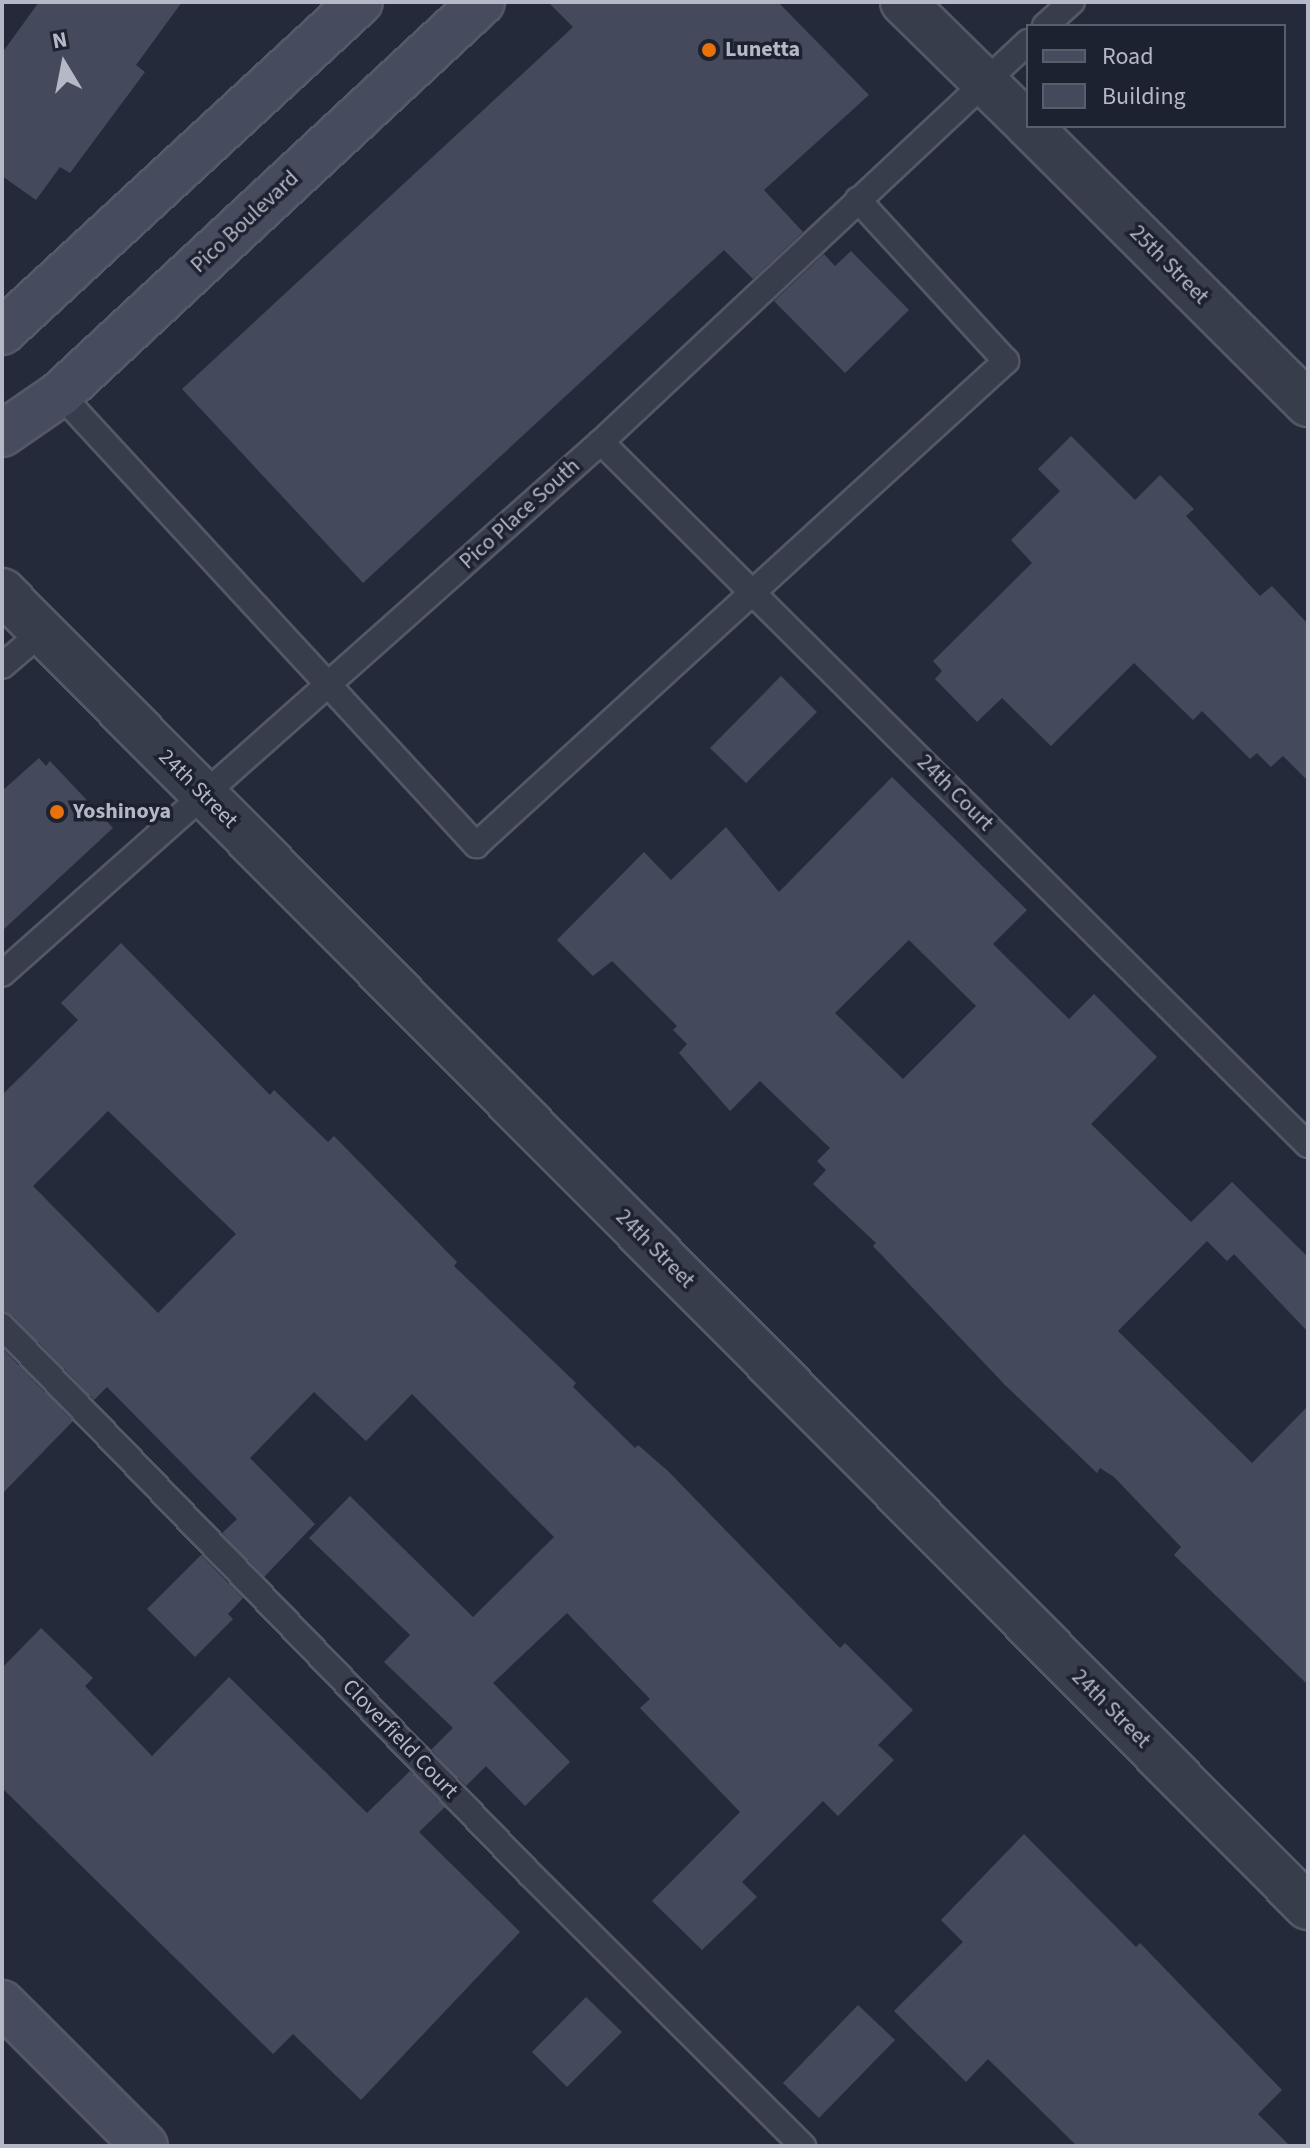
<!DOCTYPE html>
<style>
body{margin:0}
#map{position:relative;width:1310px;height:2148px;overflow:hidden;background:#252a3b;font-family:"Source Sans 3",sans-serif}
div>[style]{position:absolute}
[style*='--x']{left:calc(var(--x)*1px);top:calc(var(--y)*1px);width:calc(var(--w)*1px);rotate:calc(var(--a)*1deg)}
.building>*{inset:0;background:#44495c}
.roads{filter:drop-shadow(2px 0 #535866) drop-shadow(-2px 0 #535866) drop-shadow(0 2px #535866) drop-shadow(0 -2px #535866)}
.lane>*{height:24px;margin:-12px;padding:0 12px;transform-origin:12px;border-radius:12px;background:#383d4b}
.street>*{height:44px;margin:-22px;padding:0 22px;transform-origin:22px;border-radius:22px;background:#383d4b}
.secondary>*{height:44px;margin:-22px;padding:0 22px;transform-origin:22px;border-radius:22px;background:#474b5e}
.dots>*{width:22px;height:22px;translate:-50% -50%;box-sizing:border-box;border:4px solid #1d2230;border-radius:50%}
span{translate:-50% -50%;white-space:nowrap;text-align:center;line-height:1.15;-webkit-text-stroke:7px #1d2230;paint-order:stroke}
.poi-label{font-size:22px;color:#b4b8c7;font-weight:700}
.left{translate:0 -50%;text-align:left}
.street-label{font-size:22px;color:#b4b8c7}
.frame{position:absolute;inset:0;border:4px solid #b4b8c7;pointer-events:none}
.legend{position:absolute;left:1026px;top:24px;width:260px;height:104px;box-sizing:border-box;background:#1d2230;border:2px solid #595e6c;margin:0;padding:10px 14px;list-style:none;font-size:24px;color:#b4b8c7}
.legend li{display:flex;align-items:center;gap:16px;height:40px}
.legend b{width:40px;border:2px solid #595e6c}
.north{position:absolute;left:24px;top:24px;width:80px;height:80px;-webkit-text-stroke:6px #1d2230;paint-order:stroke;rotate:350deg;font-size:22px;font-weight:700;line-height:32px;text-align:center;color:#b4b8c7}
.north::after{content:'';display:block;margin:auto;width:28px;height:36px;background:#b4b8c7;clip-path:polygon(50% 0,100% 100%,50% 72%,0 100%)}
</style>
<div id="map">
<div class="building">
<i style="clip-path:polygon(39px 2px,182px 2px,136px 65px,145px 72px,70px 173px,60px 167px,36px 200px,2px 176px,2px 53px)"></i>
<i style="clip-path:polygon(548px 2px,778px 2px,869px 95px,764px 190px,803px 232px,753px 279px,724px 250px,363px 583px,182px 389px,573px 27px)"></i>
<i style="clip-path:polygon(851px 251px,909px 310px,845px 373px,774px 301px,824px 254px,835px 266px)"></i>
<i style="clip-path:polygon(1071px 436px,1135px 500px,1160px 475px,1194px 509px,1186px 516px,1260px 596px,1272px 586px,1308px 624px,1308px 781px,1283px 756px,1271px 767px,1257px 753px,1250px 759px,1202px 711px,1193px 720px,1134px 663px,1051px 746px,1002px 698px,977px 722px,935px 679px,942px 671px,933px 661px,1032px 563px,1011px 540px,1060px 491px,1038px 469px)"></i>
<i style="clip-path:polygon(781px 676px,817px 712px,746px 783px,710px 748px)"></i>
<i style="clip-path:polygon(39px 758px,46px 766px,50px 761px,113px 828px,2px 931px,2px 791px)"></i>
<i style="clip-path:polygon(evenodd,892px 777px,1027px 910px,993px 944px,1069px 1019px,1094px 994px,1157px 1057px,1091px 1124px,1191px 1222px,1232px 1182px,1308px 1257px,1308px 1332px,1234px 1254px,1227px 1261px,1207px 1241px,1118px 1331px,1252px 1463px,1308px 1406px,1308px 1685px,1174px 1555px,1181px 1547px,1114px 1477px,1100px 1468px,1097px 1473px,1005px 1385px,873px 1246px,876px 1243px,813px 1184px,826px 1170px,817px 1161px,830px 1148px,760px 1081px,730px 1111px,679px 1053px,687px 1044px,673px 1030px,677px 1026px,612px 961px,593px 976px,557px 940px,644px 852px,671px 880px,726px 827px,779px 892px,892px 777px,909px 940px,976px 1006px,903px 1079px,835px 1013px,909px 940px)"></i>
<i style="clip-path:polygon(evenodd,121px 943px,270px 1095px,274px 1090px,328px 1142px,334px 1136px,457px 1262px,454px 1266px,576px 1383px,573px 1387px,635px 1448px,638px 1445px,668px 1471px,840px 1648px,845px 1643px,913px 1710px,878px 1745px,894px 1760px,838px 1816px,823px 1801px,742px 1882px,757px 1897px,702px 1950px,652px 1901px,740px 1812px,640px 1708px,650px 1699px,567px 1613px,493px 1683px,570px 1762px,525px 1806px,486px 1766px,466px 1786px,431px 1750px,453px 1728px,384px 1662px,410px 1635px,309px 1538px,350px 1496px,473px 1617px,554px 1537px,412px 1394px,366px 1441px,314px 1392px,250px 1458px,315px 1524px,264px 1577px,222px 1533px,237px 1519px,107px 1387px,94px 1400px,13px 1316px,2px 1311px,2px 1095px,78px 1020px,61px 1003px,121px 943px,108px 1111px,236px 1234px,158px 1313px,33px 1186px,108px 1111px)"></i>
<i style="clip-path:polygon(2px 1348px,73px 1421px,2px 1494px)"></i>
<i style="clip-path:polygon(201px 1555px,243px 1598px,228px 1614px,233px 1619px,195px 1657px,147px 1609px)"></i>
<i style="clip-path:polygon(41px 1628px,93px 1678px,85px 1686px,152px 1756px,229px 1677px,367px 1813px,410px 1771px,445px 1807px,419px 1832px,520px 1932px,361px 2100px,293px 2034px,273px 2054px,2px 1788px,2px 1668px)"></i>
<i style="clip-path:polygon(1024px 1834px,1136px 1947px,1140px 1943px,1282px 2090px,1258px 2114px,1290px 2146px,1077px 2146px,988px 2059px,966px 2082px,894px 2011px,963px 1942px,941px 1920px)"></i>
<i style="clip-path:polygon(586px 1997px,622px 2032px,567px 2087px,532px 2052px)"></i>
<i style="clip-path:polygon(858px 2005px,895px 2040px,819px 2118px,783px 2083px)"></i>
</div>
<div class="roads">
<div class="lane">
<i style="--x:1045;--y:26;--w:36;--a:-42"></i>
<i style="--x:60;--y:394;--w:614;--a:47.31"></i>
<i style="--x:476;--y:845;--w:718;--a:-42.4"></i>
<i style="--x:1006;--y:361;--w:219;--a:-132.6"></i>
<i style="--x:601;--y:442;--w:997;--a:44.84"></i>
<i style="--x:2;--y:666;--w:52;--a:-40.4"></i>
<i style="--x:2;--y:974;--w:801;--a:-41.61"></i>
<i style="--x:601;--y:442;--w:585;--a:-43.13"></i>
<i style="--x:2;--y:1326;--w:760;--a:46.07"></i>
<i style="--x:529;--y:1873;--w:387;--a:44.9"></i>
</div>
<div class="street">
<i style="--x:903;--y:2;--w:175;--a:44.5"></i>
<i style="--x:1029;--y:126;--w:394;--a:44.9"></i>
<i style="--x:2;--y:591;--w:1854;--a:45.22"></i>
</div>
<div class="secondary">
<i style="--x:2;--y:332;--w:487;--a:-42.7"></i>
<i style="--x:2;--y:434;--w:70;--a:-34.6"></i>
<i style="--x:60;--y:394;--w:576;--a:-42.89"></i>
<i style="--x:2;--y:2003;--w:202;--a:45"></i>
</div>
</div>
<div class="dots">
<i style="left:709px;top:50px;background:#e8710a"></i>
<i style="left:57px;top:812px;background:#e8710a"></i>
</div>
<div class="poi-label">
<span class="left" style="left:725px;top:50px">Lunetta</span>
<span class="left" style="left:73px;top:812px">Yoshinoya</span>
</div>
<div class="street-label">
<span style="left:245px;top:222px;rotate:-43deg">Pico Boulevard</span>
<span style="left:1169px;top:265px;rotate:45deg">25th Street</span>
<span style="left:520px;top:514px;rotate:-42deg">Pico Place South</span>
<span style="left:198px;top:789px;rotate:45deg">24th Street</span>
<span style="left:955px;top:793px;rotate:45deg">24th Court</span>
<span style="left:655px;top:1249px;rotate:45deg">24th Street</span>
<span style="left:1111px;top:1709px;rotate:45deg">24th Street</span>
<span style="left:400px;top:1739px;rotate:46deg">Cloverfield Court</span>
</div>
<div class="frame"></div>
<ul class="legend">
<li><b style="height:10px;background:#474b5e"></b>Road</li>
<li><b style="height:22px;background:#44495c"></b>Building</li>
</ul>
<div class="north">N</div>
</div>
